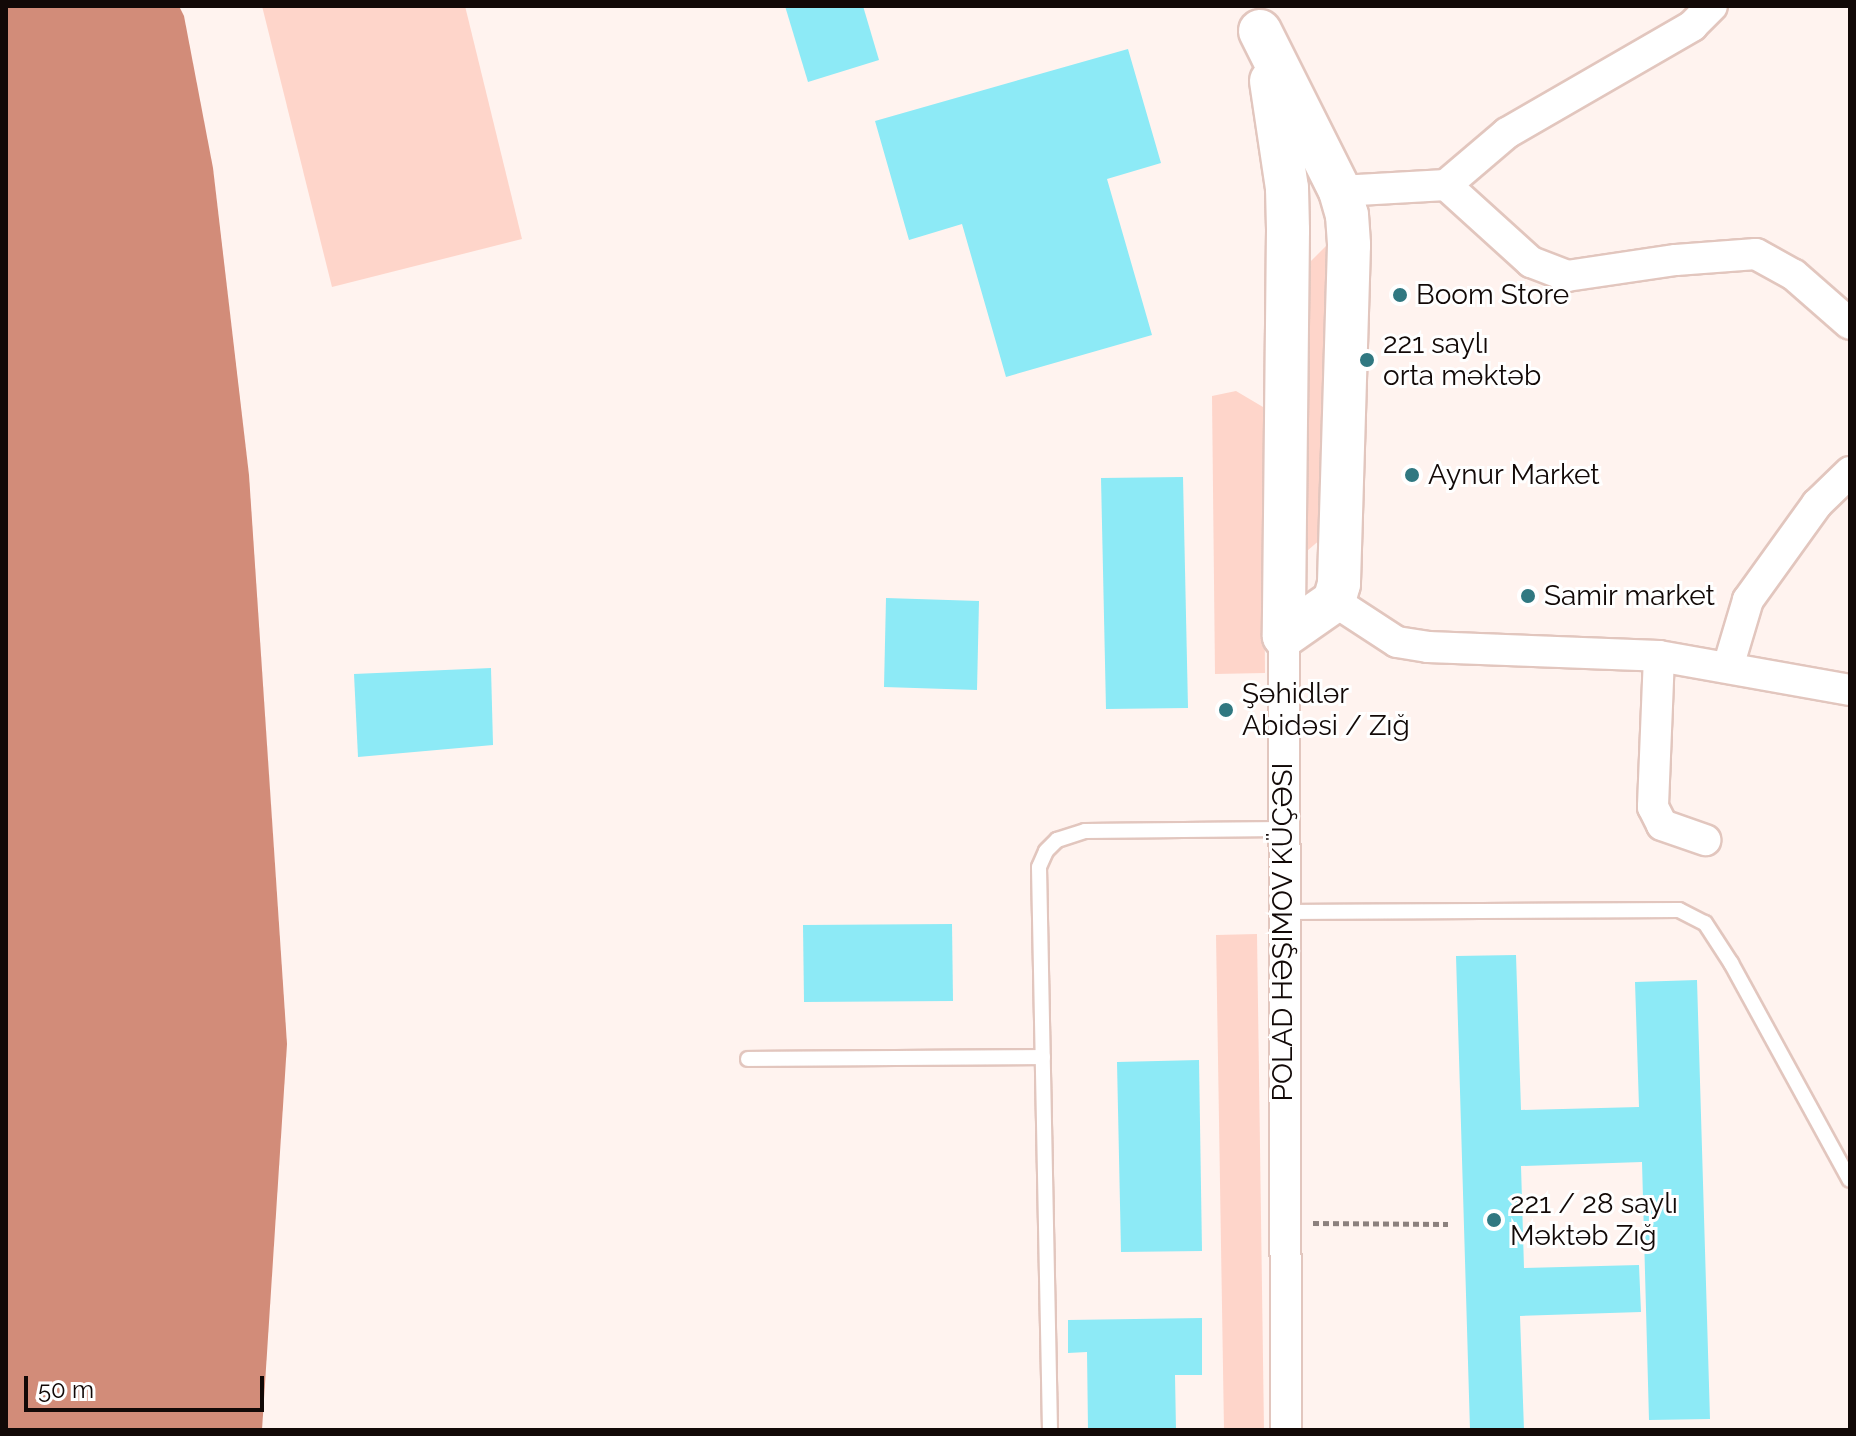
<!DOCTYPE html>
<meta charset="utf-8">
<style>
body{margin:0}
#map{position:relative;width:1856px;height:1436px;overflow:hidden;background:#fff3ef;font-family:Raleway,sans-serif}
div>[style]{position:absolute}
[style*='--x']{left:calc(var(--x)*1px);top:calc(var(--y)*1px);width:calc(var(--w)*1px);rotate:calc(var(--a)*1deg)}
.green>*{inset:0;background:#fed5ca}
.water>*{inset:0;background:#d28c79}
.building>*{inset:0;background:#8deaf6}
.path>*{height:5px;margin-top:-2.5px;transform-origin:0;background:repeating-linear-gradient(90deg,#8c817e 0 6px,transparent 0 10px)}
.roads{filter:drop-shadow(2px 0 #e2c6be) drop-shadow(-2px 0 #e2c6be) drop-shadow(0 2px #e2c6be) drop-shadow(0 -2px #e2c6be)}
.lane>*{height:14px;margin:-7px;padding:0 7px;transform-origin:7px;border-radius:7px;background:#fff}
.street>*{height:30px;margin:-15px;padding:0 15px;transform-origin:15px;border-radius:15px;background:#fff}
.secondary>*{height:42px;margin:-21px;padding:0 21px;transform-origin:21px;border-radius:21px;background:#fff}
.dots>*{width:22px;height:22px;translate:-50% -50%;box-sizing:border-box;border:4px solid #fff;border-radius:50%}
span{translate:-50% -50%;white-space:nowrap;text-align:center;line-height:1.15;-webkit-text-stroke:6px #fff;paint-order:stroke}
.poi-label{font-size:28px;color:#120907}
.left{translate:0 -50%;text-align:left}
.street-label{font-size:28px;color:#120907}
.frame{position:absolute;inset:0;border:8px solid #120907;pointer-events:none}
.scale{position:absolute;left:24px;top:1376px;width:240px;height:36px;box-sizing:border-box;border:4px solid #120907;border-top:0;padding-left:10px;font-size:24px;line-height:28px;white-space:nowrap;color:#120907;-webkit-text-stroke:6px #fff;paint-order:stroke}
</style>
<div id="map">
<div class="green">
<i style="clip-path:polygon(262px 6px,465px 6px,522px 239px,332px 287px)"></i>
<i style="clip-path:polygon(1331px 241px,1329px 532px,1300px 557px,1306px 266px)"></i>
<i style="clip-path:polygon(1236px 391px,1263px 407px,1265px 673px,1215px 674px,1212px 396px)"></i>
<i style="clip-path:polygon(1257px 934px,1264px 1430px,1224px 1430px,1216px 935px)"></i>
</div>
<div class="water">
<i style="clip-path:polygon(6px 6px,179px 6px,184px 16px,213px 168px,249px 475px,287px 1044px,262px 1430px,6px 1430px)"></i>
</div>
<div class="building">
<i style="clip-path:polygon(785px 6px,863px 6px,879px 60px,808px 82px)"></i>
<i style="clip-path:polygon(1128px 49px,1161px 163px,1107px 179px,1152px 335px,1006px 377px,962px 224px,909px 240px,875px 121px)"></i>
<i style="clip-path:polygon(1183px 477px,1188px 708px,1106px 709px,1101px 478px)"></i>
<i style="clip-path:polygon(886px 598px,979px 601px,977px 690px,884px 687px)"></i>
<i style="clip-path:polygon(491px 668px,493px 745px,358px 757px,354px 674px)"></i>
<i style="clip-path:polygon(952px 924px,953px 1001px,804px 1002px,803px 925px)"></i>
<i style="clip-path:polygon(1516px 955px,1521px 1110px,1639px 1107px,1635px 982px,1697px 980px,1710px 1419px,1649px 1420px,1642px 1162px,1521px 1166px,1524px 1268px,1639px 1265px,1641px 1312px,1520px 1316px,1524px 1430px,1470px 1430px,1456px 956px)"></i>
<i style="clip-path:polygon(1199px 1060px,1202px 1251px,1121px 1252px,1117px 1062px)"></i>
<i style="clip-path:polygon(1202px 1318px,1202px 1375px,1175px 1375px,1176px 1430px,1088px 1430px,1087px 1352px,1068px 1353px,1068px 1320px)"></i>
</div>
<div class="path">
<i style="--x:1313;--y:1223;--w:135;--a:0.4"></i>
</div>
<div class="roads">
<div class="lane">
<i style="--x:1283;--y:912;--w:396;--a:-0.3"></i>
<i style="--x:1679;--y:910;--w:29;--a:27"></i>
<i style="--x:1705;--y:923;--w:48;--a:57"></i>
<i style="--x:1731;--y:963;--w:247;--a:61.3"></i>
<i style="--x:748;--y:1059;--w:295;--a:-0.4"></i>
<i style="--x:1050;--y:1430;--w:563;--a:-91.12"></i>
<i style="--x:1039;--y:867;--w:17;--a:-66"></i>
<i style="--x:1046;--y:851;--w:16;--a:-45"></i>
<i style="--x:1057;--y:840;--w:29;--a:-18"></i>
<i style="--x:1085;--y:831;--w:197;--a:-0.6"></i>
</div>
<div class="street">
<i style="--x:1446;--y:185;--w:115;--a:42.2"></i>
<i style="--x:1531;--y:262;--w:39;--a:21"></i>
<i style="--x:1567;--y:276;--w:110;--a:-8.4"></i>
<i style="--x:1676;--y:260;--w:80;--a:-4.3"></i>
<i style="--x:1756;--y:254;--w:43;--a:28.9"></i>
<i style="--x:1794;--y:275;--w:74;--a:41.2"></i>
<i style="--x:1340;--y:191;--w:106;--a:-3.2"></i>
<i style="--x:1446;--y:185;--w:80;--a:-40.4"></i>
<i style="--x:1507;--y:133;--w:214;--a:-30"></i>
<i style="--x:1692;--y:26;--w:28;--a:-45"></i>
<i style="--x:1334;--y:601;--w:75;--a:33.1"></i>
<i style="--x:1397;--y:642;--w:31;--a:9"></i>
<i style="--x:1428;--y:647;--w:231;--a:2.2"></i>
<i style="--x:1659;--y:656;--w:194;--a:10.1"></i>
<i style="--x:1284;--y:636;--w:794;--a:89.86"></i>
<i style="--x:1659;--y:656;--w:151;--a:92.3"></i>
<i style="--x:1653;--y:807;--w:20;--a:63"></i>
<i style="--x:1662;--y:825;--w:46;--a:19.2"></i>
<i style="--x:1728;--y:667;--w:70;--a:-73.4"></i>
<i style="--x:1748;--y:600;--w:118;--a:-54.3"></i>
<i style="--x:1817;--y:504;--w:46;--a:-44.1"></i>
</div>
<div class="secondary">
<i style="--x:1260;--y:31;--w:179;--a:63.4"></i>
<i style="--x:1340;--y:191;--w:25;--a:74"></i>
<i style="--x:1347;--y:215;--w:30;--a:86"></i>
<i style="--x:1349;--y:245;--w:339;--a:91.7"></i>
<i style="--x:1339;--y:584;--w:18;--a:106"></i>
<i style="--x:1334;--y:601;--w:61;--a:145"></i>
<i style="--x:1271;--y:81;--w:108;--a:81.5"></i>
<i style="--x:1287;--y:188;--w:42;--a:88.6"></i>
<i style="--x:1288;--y:230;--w:406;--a:90.6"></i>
</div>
</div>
<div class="dots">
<i style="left:1400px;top:295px;background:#307881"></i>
<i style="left:1367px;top:360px;background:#307881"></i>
<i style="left:1412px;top:475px;background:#307881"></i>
<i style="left:1528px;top:596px;background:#307881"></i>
<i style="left:1226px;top:710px;background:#307881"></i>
<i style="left:1494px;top:1220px;background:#307881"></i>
</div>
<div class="poi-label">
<span class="left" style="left:1416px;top:295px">Boom Store</span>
<span class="left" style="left:1383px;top:360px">221 saylı<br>orta məktəb</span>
<span class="left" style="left:1428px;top:475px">Aynur Market</span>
<span class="left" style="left:1544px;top:596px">Samir market</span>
<span class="left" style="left:1242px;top:710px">Şəhidlər<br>Abidəsi / Zığ</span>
<span class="left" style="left:1510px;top:1220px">221 / 28 saylı<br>Məktəb Zığ</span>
</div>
<div class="street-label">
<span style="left:1283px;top:932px;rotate:-90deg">POLAD HƏŞIMOV KÜÇƏSI</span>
</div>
<div class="frame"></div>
<div class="scale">50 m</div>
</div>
